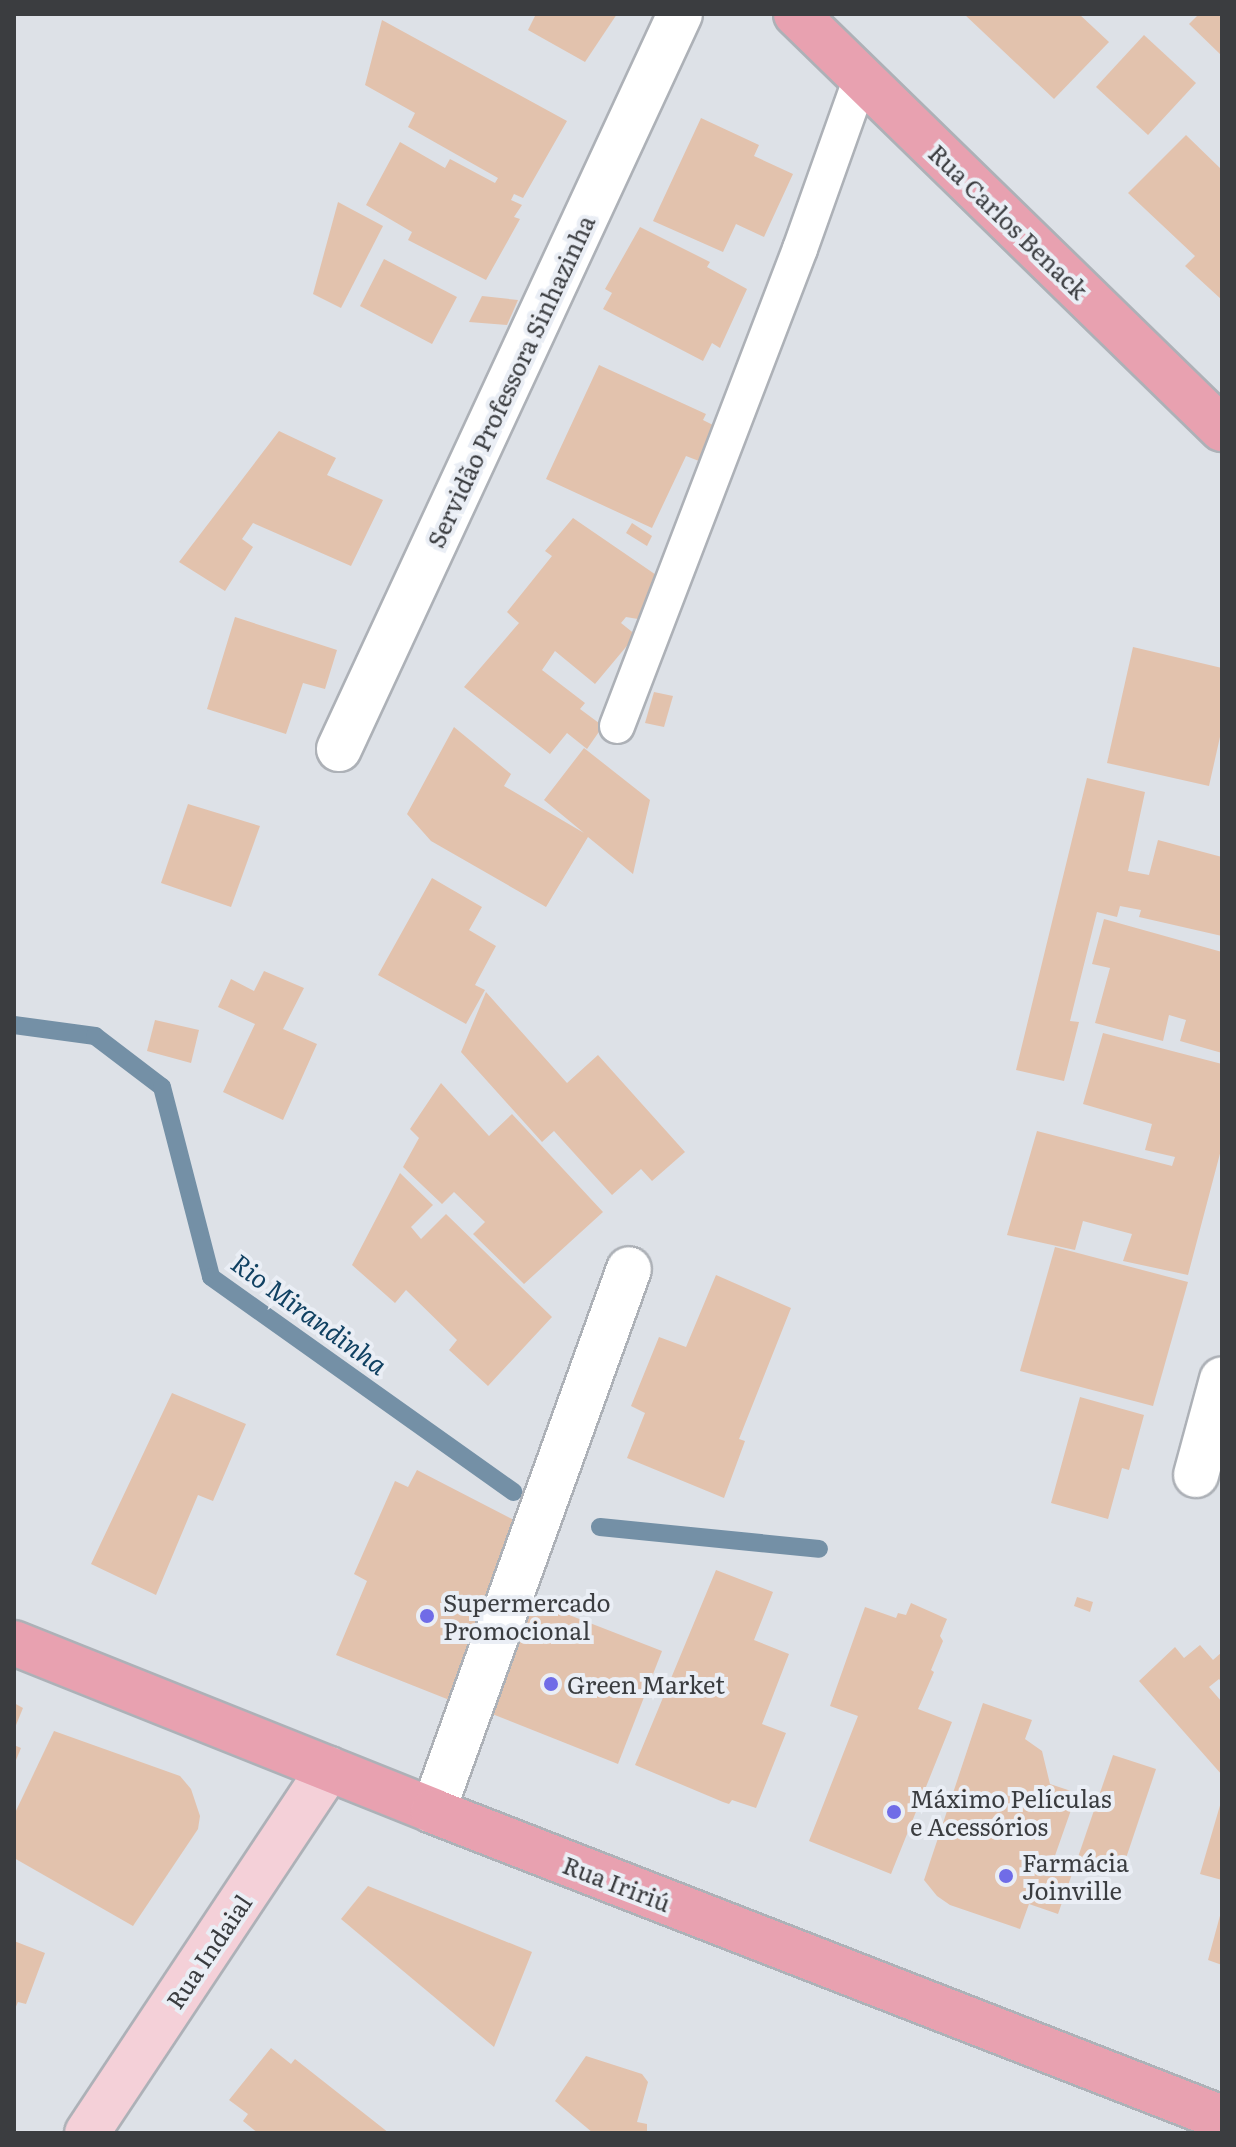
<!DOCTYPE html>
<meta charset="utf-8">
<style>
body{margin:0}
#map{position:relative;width:1236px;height:2147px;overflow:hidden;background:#dde1e7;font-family:Literata,serif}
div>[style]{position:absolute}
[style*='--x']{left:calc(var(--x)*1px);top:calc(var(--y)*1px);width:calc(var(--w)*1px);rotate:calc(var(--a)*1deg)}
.stream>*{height:18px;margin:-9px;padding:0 9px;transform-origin:9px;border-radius:9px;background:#7490a6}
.building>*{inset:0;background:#e2c2ad}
.roads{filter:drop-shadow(2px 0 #adb1b7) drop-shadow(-2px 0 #adb1b7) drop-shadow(0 2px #adb1b7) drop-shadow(0 -2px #adb1b7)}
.lane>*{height:34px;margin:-17px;padding:0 17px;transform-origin:17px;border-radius:17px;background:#fff}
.street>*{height:44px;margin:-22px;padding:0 22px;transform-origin:22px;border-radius:22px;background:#fff}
.secondary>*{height:44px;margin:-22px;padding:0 22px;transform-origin:22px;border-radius:22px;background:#f4d0d8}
.primary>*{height:44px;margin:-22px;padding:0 22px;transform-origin:22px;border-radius:22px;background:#e8a1b0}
.dots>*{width:22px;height:22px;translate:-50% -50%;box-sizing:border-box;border:4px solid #eaeef5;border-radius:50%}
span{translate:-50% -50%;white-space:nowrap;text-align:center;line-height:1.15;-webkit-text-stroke:8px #eaeef5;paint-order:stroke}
.street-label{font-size:24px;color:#3b3d40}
.poi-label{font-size:24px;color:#3b3d40}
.left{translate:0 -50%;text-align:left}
.water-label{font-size:26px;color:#104162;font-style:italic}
.frame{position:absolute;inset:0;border:16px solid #3b3d40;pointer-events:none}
</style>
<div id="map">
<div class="stream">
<i style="--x:14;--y:1025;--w:82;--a:7.7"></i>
<i style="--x:95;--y:1036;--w:84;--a:37.3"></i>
<i style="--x:162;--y:1087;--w:196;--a:75.5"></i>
<i style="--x:211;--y:1277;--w:371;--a:35.4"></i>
<i style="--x:600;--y:1527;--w:220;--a:5.7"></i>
</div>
<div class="building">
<i style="clip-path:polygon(536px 14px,617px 14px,585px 62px,528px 30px)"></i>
<i style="clip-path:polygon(964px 14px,1079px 14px,1109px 42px,1054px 99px)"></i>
<i style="clip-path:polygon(1199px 14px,1222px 14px,1222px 56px,1189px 24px)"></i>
<i style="clip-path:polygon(382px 20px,567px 121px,523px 198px,514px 194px,511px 200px,522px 205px,514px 217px,520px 219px,486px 280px,408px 240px,412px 232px,366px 205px,400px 142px,445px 168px,450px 159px,495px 183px,498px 178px,408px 127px,415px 113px,365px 85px)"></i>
<i style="clip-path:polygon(1144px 35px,1196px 83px,1148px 135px,1096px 87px)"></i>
<i style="clip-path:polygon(701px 118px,759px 145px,754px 156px,793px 174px,764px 237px,736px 224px,723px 252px,653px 221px)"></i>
<i style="clip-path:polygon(1186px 135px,1222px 170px,1222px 300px,1185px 266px,1195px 256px,1128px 193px)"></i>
<i style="clip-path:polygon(338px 202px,383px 226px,341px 308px,313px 294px)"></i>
<i style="clip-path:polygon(640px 227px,710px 262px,707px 267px,747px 289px,720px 348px,712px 343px,703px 361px,603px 309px,612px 293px,605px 289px)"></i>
<i style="clip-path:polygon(384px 259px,457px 297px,432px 344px,360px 306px)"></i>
<i style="clip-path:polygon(482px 296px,518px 300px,507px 325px,469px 322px)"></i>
<i style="clip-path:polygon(599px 365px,706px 414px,703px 420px,715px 426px,699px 461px,686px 456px,652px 528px,546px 479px)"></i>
<i style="clip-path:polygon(279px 431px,336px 458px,327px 475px,383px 500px,351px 566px,253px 523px,242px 539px,253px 547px,225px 591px,179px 562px)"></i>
<i style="clip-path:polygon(573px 518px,662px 579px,650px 621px,626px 617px,621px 623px,636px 635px,595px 684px,555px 651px,542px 670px,585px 703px,580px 709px,603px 726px,587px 749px,567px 733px,550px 754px,464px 687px,519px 623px,507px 612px,552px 556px,545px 551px)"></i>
<i style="clip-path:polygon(632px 523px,652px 536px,647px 546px,626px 533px)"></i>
<i style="clip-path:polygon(235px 617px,337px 650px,325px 689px,303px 683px,286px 734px,207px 709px)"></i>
<i style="clip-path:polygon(1133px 647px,1222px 668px,1222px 728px,1209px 786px,1107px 763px)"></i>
<i style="clip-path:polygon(654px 692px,673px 696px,664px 727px,645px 723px)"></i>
<i style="clip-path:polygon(454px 727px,511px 774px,504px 786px,584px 833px,544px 800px,584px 748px,650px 800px,633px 874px,588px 837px,546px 907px,431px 841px,407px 814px)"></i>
<i style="clip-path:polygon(1087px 778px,1145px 792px,1128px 871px,1149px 875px,1158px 840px,1222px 857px,1222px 936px,1139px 917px,1141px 910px,1120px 906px,1117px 917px,1097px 912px,1070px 1021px,1079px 1022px,1064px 1081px,1016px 1070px)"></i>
<i style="clip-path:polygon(188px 804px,260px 826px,231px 907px,161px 883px)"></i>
<i style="clip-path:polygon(432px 878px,482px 907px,469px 930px,496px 946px,475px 985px,485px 990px,466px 1024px,378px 975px)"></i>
<i style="clip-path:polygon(1104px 919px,1222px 952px,1222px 1053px,1180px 1041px,1186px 1020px,1169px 1015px,1163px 1041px,1095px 1023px,1110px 968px,1092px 964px)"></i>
<i style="clip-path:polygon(264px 971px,304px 988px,283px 1029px,317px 1044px,283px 1120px,223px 1092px,255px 1024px,218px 1007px,231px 979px,254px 991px)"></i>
<i style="clip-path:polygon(486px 992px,567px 1083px,598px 1055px,685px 1152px,652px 1181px,641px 1169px,612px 1195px,554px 1131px,542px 1142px,461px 1052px)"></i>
<i style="clip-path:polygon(155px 1020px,199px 1030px,191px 1063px,147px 1051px)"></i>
<i style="clip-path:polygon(1103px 1033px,1222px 1064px,1222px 1146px,1188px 1275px,1123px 1261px,1132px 1234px,1083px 1221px,1075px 1250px,1007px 1235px,1037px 1131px,1172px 1166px,1175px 1157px,1145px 1150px,1152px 1124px,1083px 1104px)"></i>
<i style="clip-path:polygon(441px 1083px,489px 1136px,512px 1114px,603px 1212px,524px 1284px,473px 1234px,485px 1222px,454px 1192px,442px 1204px,403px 1167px,419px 1138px,410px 1129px)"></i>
<i style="clip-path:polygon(400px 1173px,433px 1205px,411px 1227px,421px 1239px,446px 1214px,552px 1317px,488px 1386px,449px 1350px,457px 1340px,406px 1290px,395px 1303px,352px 1265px)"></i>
<i style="clip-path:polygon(1055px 1247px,1188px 1282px,1153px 1406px,1020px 1371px)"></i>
<i style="clip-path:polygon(716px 1275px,791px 1308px,739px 1439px,745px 1441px,724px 1498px,627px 1458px,645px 1413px,631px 1406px,659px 1337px,686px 1347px)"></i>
<i style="clip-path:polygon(172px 1393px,246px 1424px,213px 1501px,198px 1495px,156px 1595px,91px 1564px)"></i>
<i style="clip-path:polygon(1080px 1397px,1144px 1415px,1129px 1470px,1122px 1468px,1108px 1519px,1051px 1503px)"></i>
<i style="clip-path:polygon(417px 1470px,516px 1521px,452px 1701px,336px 1655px,367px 1581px,354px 1574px,365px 1549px,395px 1481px,408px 1487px)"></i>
<i style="clip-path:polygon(716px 1570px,773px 1592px,754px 1640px,789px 1654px,762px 1724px,786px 1733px,756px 1808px,732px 1800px,729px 1804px,723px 1802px,635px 1765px)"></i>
<i style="clip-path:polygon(515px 1594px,662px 1651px,618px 1764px,472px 1706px)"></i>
<i style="clip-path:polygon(1077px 1597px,1093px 1602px,1090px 1612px,1074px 1606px)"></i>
<i style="clip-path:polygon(911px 1603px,947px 1619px,940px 1636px,943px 1641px,931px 1670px,934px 1672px,918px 1709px,952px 1722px,891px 1874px,809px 1841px,858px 1716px,830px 1706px,865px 1607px,896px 1618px,898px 1613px,906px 1615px)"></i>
<i style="clip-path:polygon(1200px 1645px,1213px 1660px,1222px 1652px,1222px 1683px,1219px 1679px,1209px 1687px,1222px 1702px,1222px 1775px,1139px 1681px,1175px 1647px,1184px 1658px)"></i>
<i style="clip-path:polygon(14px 1703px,23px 1708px,14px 1730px)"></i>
<i style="clip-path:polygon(983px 1703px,1032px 1720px,1025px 1739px,1042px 1751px,1050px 1784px,1077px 1793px,1051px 1867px,1072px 1874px,1058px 1914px,1029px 1904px,1020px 1929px,950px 1905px,937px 1896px,924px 1880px)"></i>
<i style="clip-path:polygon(54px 1731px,180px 1776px,191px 1789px,200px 1816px,198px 1829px,133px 1926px,14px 1858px,14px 1815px)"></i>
<i style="clip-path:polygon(14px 1745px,21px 1748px,14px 1765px)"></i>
<i style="clip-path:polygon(1113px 1755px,1156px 1769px,1121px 1873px,1077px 1860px)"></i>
<i style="clip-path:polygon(1221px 1802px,1222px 1803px,1222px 1880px,1200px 1874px)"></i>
<i style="clip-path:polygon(368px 1886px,532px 1952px,494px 2047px,341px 1919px)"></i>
<i style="clip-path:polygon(1221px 1912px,1222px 1913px,1222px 1965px,1208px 1960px)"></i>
<i style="clip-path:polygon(14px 1941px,45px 1953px,26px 2004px,18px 2002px,14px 2011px)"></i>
<i style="clip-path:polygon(271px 2048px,291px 2064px,295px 2059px,389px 2133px,258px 2133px,243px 2121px,248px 2114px,229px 2100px)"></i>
<i style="clip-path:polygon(586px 2056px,642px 2074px,648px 2082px,637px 2122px,647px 2124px,647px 2133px,593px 2133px,555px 2101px)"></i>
</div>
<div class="roads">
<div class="lane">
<i style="--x:617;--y:726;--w:511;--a:-69.01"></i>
<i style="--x:800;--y:249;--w:182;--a:-70.4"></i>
</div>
<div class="street">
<i style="--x:339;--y:749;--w:810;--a:-65.11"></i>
<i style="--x:1196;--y:1475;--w:99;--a:-74.8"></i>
<i style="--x:433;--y:1811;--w:576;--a:-70.12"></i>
</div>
<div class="secondary">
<i style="--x:87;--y:2133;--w:437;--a:-56.4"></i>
</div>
<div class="primary">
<i style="--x:796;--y:14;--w:595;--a:44.25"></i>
<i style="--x:14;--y:1643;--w:451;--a:21.8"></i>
<i style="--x:433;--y:1811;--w:847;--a:21.26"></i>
</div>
</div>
<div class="dots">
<i style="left:427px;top:1616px;background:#706ce7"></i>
<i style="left:551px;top:1684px;background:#706ce7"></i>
<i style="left:894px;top:1812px;background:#706ce7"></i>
<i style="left:1006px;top:1876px;background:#706ce7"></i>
</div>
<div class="street-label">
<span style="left:1009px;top:221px;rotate:44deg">Rua Carlos Benack</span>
<span style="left:510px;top:381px;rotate:-65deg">Servidão Professora Sinhazinha</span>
<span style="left:617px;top:1883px;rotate:21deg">Rua Iririú</span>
<span style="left:208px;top:1951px;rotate:-56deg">Rua Indaial</span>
</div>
<div class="poi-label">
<span class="left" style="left:443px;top:1616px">Supermercado<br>Promocional</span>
<span class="left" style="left:567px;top:1684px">Green Market</span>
<span class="left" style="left:910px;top:1812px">Máximo Películas<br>e Acessórios</span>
<span class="left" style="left:1022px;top:1876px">Farmácia<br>Joinville</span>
</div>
<div class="water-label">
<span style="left:310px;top:1313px;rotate:36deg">Rio Mirandinha</span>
</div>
<div class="frame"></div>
</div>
